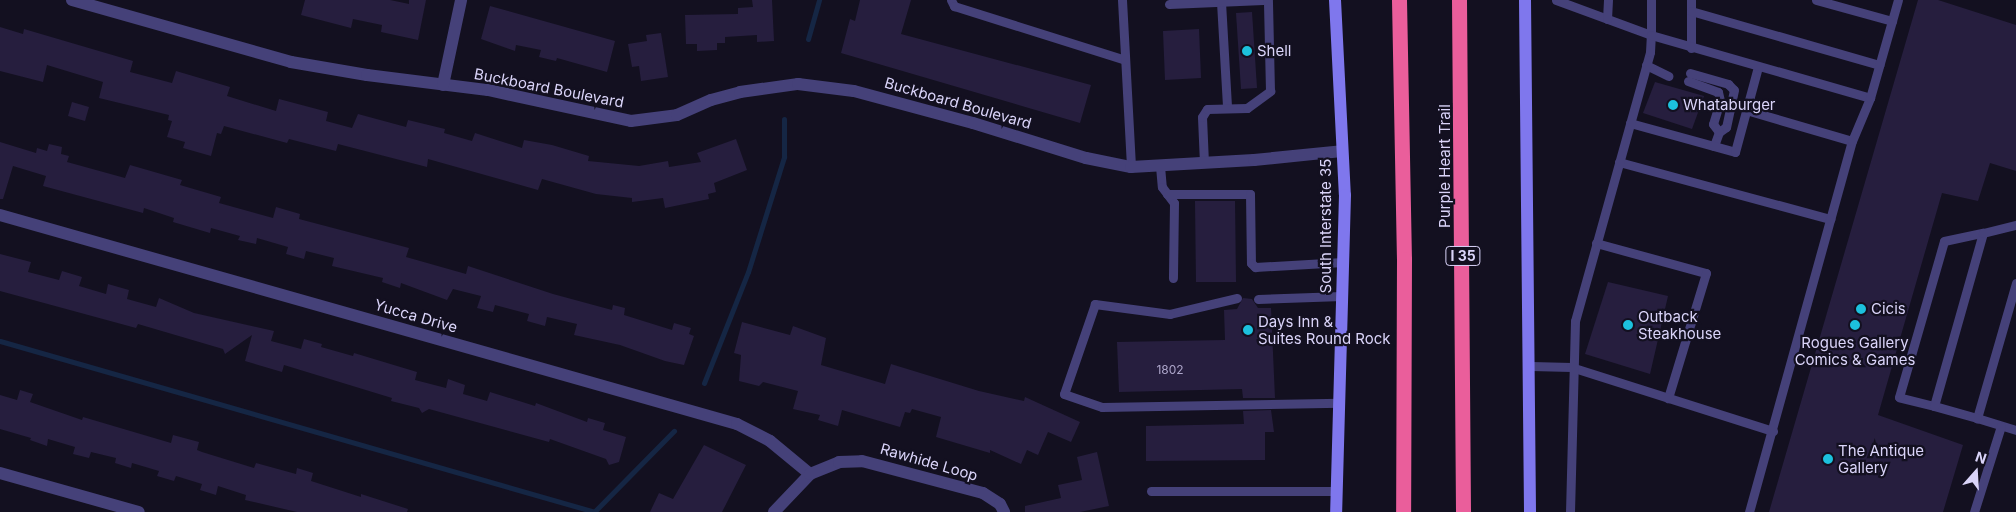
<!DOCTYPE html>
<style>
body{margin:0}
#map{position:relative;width:2016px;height:512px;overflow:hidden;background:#131020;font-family:Inter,sans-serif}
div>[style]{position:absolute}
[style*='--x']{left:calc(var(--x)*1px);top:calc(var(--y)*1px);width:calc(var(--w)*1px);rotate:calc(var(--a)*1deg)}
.stream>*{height:5px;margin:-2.5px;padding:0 2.5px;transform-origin:2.5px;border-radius:2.5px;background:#152644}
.building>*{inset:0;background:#261e3e}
.lane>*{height:9px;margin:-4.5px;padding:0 4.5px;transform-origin:4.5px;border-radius:4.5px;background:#454179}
.street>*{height:12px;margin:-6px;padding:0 6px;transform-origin:6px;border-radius:6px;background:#454179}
.secondary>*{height:12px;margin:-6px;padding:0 6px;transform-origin:6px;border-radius:6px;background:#7f77ed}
.highway>*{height:15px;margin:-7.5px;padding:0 7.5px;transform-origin:7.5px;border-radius:7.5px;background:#ea5e9b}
.dots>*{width:14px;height:14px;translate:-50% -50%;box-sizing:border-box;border:2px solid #131020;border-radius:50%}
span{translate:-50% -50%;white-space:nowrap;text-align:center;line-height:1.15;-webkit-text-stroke:4.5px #131020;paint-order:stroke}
.number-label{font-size:12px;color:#ada6ca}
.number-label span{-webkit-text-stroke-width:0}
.shield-label span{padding:1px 4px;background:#131020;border:1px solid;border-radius:4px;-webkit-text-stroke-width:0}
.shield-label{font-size:14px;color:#dad4f9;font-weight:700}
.poi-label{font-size:15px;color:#dad4f9}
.left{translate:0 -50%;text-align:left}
.street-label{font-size:15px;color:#dad4f9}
.north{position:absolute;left:1951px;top:447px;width:50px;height:50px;-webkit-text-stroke:4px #131020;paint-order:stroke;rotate:19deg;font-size:14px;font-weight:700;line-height:20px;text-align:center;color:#dad4f9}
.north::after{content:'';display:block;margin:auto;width:18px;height:22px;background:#dad4f9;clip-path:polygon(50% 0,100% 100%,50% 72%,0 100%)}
</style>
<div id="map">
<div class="stream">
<i style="--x:808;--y:39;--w:41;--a:-74.2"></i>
<i style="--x:0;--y:341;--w:619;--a:16.03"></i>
<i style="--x:704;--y:383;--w:119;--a:-68.4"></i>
<i style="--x:748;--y:272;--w:121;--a:-72.6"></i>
<i style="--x:784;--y:157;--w:38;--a:-90"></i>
<i style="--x:594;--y:512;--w:114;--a:-45.4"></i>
</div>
<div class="building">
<i style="clip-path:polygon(305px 0,390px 0,409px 4px,409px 0,426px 0,418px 40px,381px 32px,382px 25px,353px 19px,351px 28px,301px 15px)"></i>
<i style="clip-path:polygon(752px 0,772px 0,774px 41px,757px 42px,757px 35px,725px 37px,725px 43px,717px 43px,717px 50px,697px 51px,697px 44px,686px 44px,685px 15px,738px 14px,738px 8px,753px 7px)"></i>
<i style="clip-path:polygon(860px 0,911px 0,901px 34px,1091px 85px,1080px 123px,841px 53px,850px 19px,855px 21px)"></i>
<i style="clip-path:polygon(1918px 0,1938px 0,2016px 25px,2016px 171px,1990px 163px,1978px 201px,1942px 193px,1878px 415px,1963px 445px,1943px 512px,1769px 512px)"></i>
<i style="clip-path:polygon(490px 6px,615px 41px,607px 72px,557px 58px,556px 61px,539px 57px,541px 50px,516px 45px,515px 51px,481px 39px)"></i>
<i style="clip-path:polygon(1252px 12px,1257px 88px,1241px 89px,1236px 13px)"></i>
<i style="clip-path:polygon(0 27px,23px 34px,24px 29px,133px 61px,130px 72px,172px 83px,176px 71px,193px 76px,230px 87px,227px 96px,276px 111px,279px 99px,328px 112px,326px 121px,352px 128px,358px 114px,406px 127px,408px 120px,445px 129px,444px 133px,472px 141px,475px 133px,522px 148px,524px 140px,552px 145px,589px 156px,588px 161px,639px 166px,668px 161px,669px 167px,701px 162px,697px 153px,736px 139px,747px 170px,714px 183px,716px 192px,708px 194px,709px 199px,665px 208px,663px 198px,632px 202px,632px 198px,596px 194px,542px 179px,538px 190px,428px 159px,427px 167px,338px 144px,336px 151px,289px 139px,287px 143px,224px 126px,221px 134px,217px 133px,211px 156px,183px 148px,185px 142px,167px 137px,172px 121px,168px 120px,169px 115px,99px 98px,103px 82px,47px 65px,43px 82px,0 71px)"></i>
<i style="clip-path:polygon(1199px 29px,1201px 78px,1165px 80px,1163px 31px)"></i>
<i style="clip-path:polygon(661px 33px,668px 77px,641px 81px,639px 66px,632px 67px,628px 44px,647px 41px,646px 35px)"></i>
<i style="clip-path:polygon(1655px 82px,1704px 96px,1692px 129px,1643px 113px)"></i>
<i style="clip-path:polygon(72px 102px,89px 107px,85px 121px,68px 116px)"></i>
<i style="clip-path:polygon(0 142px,36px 153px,37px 148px,47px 151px,49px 144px,62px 147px,61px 154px,69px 156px,67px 162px,125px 178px,130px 165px,182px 180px,180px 185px,221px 197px,219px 203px,273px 218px,276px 207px,300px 214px,299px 219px,409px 248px,406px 257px,466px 274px,468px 266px,553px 294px,612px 310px,613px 305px,625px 308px,624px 315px,672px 330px,674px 323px,691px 328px,689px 334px,694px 336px,684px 365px,665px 361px,620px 345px,574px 335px,577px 324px,547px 317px,545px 326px,527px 321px,529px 314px,495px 305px,493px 312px,477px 308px,481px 296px,453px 289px,447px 300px,401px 283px,400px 288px,382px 282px,383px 278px,332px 266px,334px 258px,306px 251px,304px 259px,286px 254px,288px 247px,257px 238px,256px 244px,238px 240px,240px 236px,211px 228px,210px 233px,173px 222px,174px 218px,144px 208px,143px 213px,43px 186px,46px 176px,13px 166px,3px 199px,0 199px)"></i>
<i style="clip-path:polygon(1195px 201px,1235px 201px,1236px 282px,1196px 282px)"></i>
<i style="clip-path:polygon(0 254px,31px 262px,28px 272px,59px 280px,62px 271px,82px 277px,79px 286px,106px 294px,108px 284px,129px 290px,127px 299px,156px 307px,159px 298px,194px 313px,274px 331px,271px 341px,301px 349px,304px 339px,322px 344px,321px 347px,353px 356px,354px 353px,417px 372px,415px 380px,446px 388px,448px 379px,465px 385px,463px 394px,487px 401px,490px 392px,535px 406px,536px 403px,587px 422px,588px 418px,605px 423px,603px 430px,626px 437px,619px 462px,609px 465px,606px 459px,550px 439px,549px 442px,429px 409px,422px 413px,419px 408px,391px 401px,392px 398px,284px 365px,282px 372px,245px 361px,252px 335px,225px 354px,223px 349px,138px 324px,136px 328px,0 291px)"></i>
<i style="clip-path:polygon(1608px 282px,1668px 296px,1650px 374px,1585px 354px)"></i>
<i style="clip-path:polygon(1243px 298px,1252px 299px,1258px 308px,1271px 308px,1275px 398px,1243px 398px,1242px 389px,1119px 392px,1117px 342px,1225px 340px,1224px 310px,1237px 309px)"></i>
<i style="clip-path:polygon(742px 322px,790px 335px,793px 326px,826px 338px,821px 365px,885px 384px,891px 364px,979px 391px,1024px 401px,1025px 397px,1080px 422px,1071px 442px,1048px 432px,1038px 455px,1027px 450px,1021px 464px,990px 450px,990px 453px,936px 437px,941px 417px,912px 409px,910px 413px,905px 412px,900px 427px,842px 410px,838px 426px,818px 420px,820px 415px,793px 409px,798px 391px,763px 382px,759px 386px,739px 381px,741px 355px,734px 353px)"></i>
<i style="clip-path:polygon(20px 390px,33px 394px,30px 402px,82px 420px,83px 417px,171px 443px,173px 435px,199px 442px,197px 450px,202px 452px,254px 468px,256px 463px,296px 474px,297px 468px,313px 473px,311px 481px,361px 497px,361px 494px,408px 509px,407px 512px,297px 512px,245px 500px,246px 495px,218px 486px,216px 495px,200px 490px,202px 484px,176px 476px,174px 481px,157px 476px,159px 471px,132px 463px,131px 468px,115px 463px,116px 458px,91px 452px,89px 458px,73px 454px,75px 447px,48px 439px,47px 446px,30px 440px,31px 438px,0 429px,0 395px,17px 400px)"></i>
<i style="clip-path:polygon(1271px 410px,1274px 432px,1265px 432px,1265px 460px,1146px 461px,1146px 426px,1244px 424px,1243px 411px)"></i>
<i style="clip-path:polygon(704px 445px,746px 465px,722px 512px,650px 512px,659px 493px,673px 499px)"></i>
<i style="clip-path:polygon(1097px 452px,1109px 506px,1080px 512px,1025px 512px,1025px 506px,1061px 498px,1058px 485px,1082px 480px,1077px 457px)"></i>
</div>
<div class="lane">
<i style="--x:951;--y:0;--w:7;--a:63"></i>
<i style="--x:954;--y:6;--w:179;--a:17.5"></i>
<i style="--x:1122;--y:0;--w:167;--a:86.9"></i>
<i style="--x:1556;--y:0;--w:101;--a:20.2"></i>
<i style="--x:1651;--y:35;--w:35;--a:-90"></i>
<i style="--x:1691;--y:0;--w:48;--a:90"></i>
<i style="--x:1816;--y:0;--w:79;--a:15.4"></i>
<i style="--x:1221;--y:2;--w:105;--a:86.7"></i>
<i style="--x:1169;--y:4;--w:94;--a:-2.4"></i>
<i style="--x:1691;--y:11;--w:196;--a:16"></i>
<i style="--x:1607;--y:19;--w:19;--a:-87"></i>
<i style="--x:1646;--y:65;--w:25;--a:26"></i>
<i style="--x:1690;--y:73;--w:40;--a:16"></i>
<i style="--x:1728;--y:84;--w:8;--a:45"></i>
<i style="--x:1734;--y:90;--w:38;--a:102"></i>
<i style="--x:1726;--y:127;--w:9;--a:144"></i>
<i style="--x:1719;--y:132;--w:15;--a:110"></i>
<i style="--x:1688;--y:81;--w:32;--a:20"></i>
<i style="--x:1718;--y:92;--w:9;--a:77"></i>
<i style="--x:1720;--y:101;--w:24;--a:107"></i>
<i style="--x:1713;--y:124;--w:10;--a:53"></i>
<i style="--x:1746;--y:110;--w:110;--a:16.3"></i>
<i style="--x:1630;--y:123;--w:109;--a:15.4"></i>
<i style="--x:1735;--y:152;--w:88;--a:-74.9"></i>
<i style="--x:1619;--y:162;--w:219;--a:15.1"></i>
<i style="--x:1204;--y:163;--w:46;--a:-92.5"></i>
<i style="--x:1202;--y:117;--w:9;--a:-58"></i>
<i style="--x:1207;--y:109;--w:40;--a:-1.4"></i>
<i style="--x:1247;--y:108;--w:29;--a:-36"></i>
<i style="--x:1270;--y:91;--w:91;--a:-91.3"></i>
<i style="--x:1160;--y:166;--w:21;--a:85"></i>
<i style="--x:1162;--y:187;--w:20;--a:53"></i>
<i style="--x:1174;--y:203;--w:75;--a:90.8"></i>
<i style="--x:1167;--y:194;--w:83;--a:0"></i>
<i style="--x:1250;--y:194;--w:69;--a:89.2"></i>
<i style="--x:1251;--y:263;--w:6;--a:45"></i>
<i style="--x:1255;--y:267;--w:88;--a:-3.3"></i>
<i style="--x:1596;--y:243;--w:114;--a:15.3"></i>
<i style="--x:1706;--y:273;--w:131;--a:106.9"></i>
<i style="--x:2016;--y:283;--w:141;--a:106.1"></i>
<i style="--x:1977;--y:418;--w:41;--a:17.1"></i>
<i style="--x:1237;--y:298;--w:69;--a:166.6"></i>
<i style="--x:1170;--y:314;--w:76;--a:-172.4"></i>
<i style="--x:1095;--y:304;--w:95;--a:109"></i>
<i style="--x:1064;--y:394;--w:40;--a:18.9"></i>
<i style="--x:1102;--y:407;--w:238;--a:-1"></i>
<i style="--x:1258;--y:299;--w:84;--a:-2"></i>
<i style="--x:1531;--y:366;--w:40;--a:1.4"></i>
<i style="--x:1571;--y:367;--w:212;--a:17.6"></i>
<i style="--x:1934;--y:406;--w:36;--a:-166"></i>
<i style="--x:1899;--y:397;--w:162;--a:-73.9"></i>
<i style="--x:1944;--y:241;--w:40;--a:-12"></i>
<i style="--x:1977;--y:418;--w:45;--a:-164.4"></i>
<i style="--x:1934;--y:406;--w:180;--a:-74.2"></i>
<i style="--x:1983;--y:233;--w:34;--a:-14"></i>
<i style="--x:1151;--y:491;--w:186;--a:0"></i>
<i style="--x:1570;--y:512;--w:191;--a:-88.5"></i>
<i style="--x:1575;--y:321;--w:279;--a:-74.4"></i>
<i style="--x:1650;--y:52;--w:17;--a:-87"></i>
<i style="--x:1651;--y:35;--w:228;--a:16"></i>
<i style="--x:1749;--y:512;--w:385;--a:-74.5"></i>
<i style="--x:1852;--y:141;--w:47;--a:-67.3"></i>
<i style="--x:1870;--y:98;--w:102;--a:-74.1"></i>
<i style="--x:1974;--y:512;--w:90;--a:-72.6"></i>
</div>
<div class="street">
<i style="--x:72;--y:0;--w:228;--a:15.8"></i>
<i style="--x:291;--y:62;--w:77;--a:9.7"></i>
<i style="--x:367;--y:75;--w:122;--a:7.1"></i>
<i style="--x:488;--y:90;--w:146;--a:12.2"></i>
<i style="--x:631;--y:121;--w:46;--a:-7.4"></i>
<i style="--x:677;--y:115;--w:37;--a:-24"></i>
<i style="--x:711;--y:100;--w:30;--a:-15"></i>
<i style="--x:740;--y:92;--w:59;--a:-7.9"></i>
<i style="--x:798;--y:84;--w:56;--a:7.1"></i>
<i style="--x:854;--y:91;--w:123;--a:15.1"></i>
<i style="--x:973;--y:123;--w:118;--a:17.2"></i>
<i style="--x:1086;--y:158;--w:46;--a:11.3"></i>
<i style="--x:1131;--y:167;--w:123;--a:-3.3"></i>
<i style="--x:1254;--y:160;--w:88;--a:-5.8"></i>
<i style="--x:443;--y:85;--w:87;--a:-78"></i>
<i style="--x:0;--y:215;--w:766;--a:15.83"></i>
<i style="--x:737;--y:424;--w:37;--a:27"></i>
<i style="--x:770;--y:441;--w:52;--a:39.5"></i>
<i style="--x:0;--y:473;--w:144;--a:15.7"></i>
<i style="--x:774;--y:512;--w:52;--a:-46.5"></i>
<i style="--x:810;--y:474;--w:31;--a:-22"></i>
<i style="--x:839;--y:462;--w:23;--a:-2"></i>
<i style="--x:862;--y:461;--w:125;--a:14.8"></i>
<i style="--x:983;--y:493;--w:20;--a:33"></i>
<i style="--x:1000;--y:504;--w:9;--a:63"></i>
</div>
<div class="secondary">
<i style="--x:1335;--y:0;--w:195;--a:87.1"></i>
<i style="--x:1345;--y:195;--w:317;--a:91.6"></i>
<i style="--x:1525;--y:0;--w:512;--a:89.44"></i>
</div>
<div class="highway">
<i style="--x:1399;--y:0;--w:259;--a:88.9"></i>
<i style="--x:1404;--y:259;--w:253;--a:90.2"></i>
<i style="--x:1459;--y:0;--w:512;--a:89.55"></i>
</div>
<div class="dots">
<i style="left:1247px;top:51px;background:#1cc1dd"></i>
<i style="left:1673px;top:105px;background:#1cc1dd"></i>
<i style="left:1861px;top:309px;background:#1cc1dd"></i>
<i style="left:1628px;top:325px;background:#1cc1dd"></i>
<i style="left:1855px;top:325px;background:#1cc1dd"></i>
<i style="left:1248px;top:330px;background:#1cc1dd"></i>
<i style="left:1828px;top:459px;background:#1cc1dd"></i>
</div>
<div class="number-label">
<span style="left:1170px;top:370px">1802</span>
</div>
<div class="shield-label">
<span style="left:1463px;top:256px">I 35</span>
</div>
<div class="poi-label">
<span class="left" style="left:1257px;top:51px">Shell</span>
<span class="left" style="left:1683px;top:105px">Whataburger</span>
<span class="left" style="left:1871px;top:309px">Cicis</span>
<span class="left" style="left:1638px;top:325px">Outback<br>Steakhouse</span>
<span class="left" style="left:1258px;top:330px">Days Inn &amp;<br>Suites Round Rock</span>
<span style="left:1855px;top:351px">Rogues Gallery<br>Comics &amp; Games</span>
<span class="left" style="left:1838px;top:459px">The Antique<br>Gallery</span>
</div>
<div class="street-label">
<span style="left:549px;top:88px;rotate:11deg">Buckboard Boulevard</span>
<span style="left:958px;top:103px;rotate:16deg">Buckboard Boulevard</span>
<span style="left:1445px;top:166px;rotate:-90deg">Purple Heart Trail</span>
<span style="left:1326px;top:226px;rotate:-90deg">South Interstate 35</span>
<span style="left:416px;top:316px;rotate:16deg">Yucca Drive</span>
<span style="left:929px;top:462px;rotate:16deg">Rawhide Loop</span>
</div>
<div class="north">N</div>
</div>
